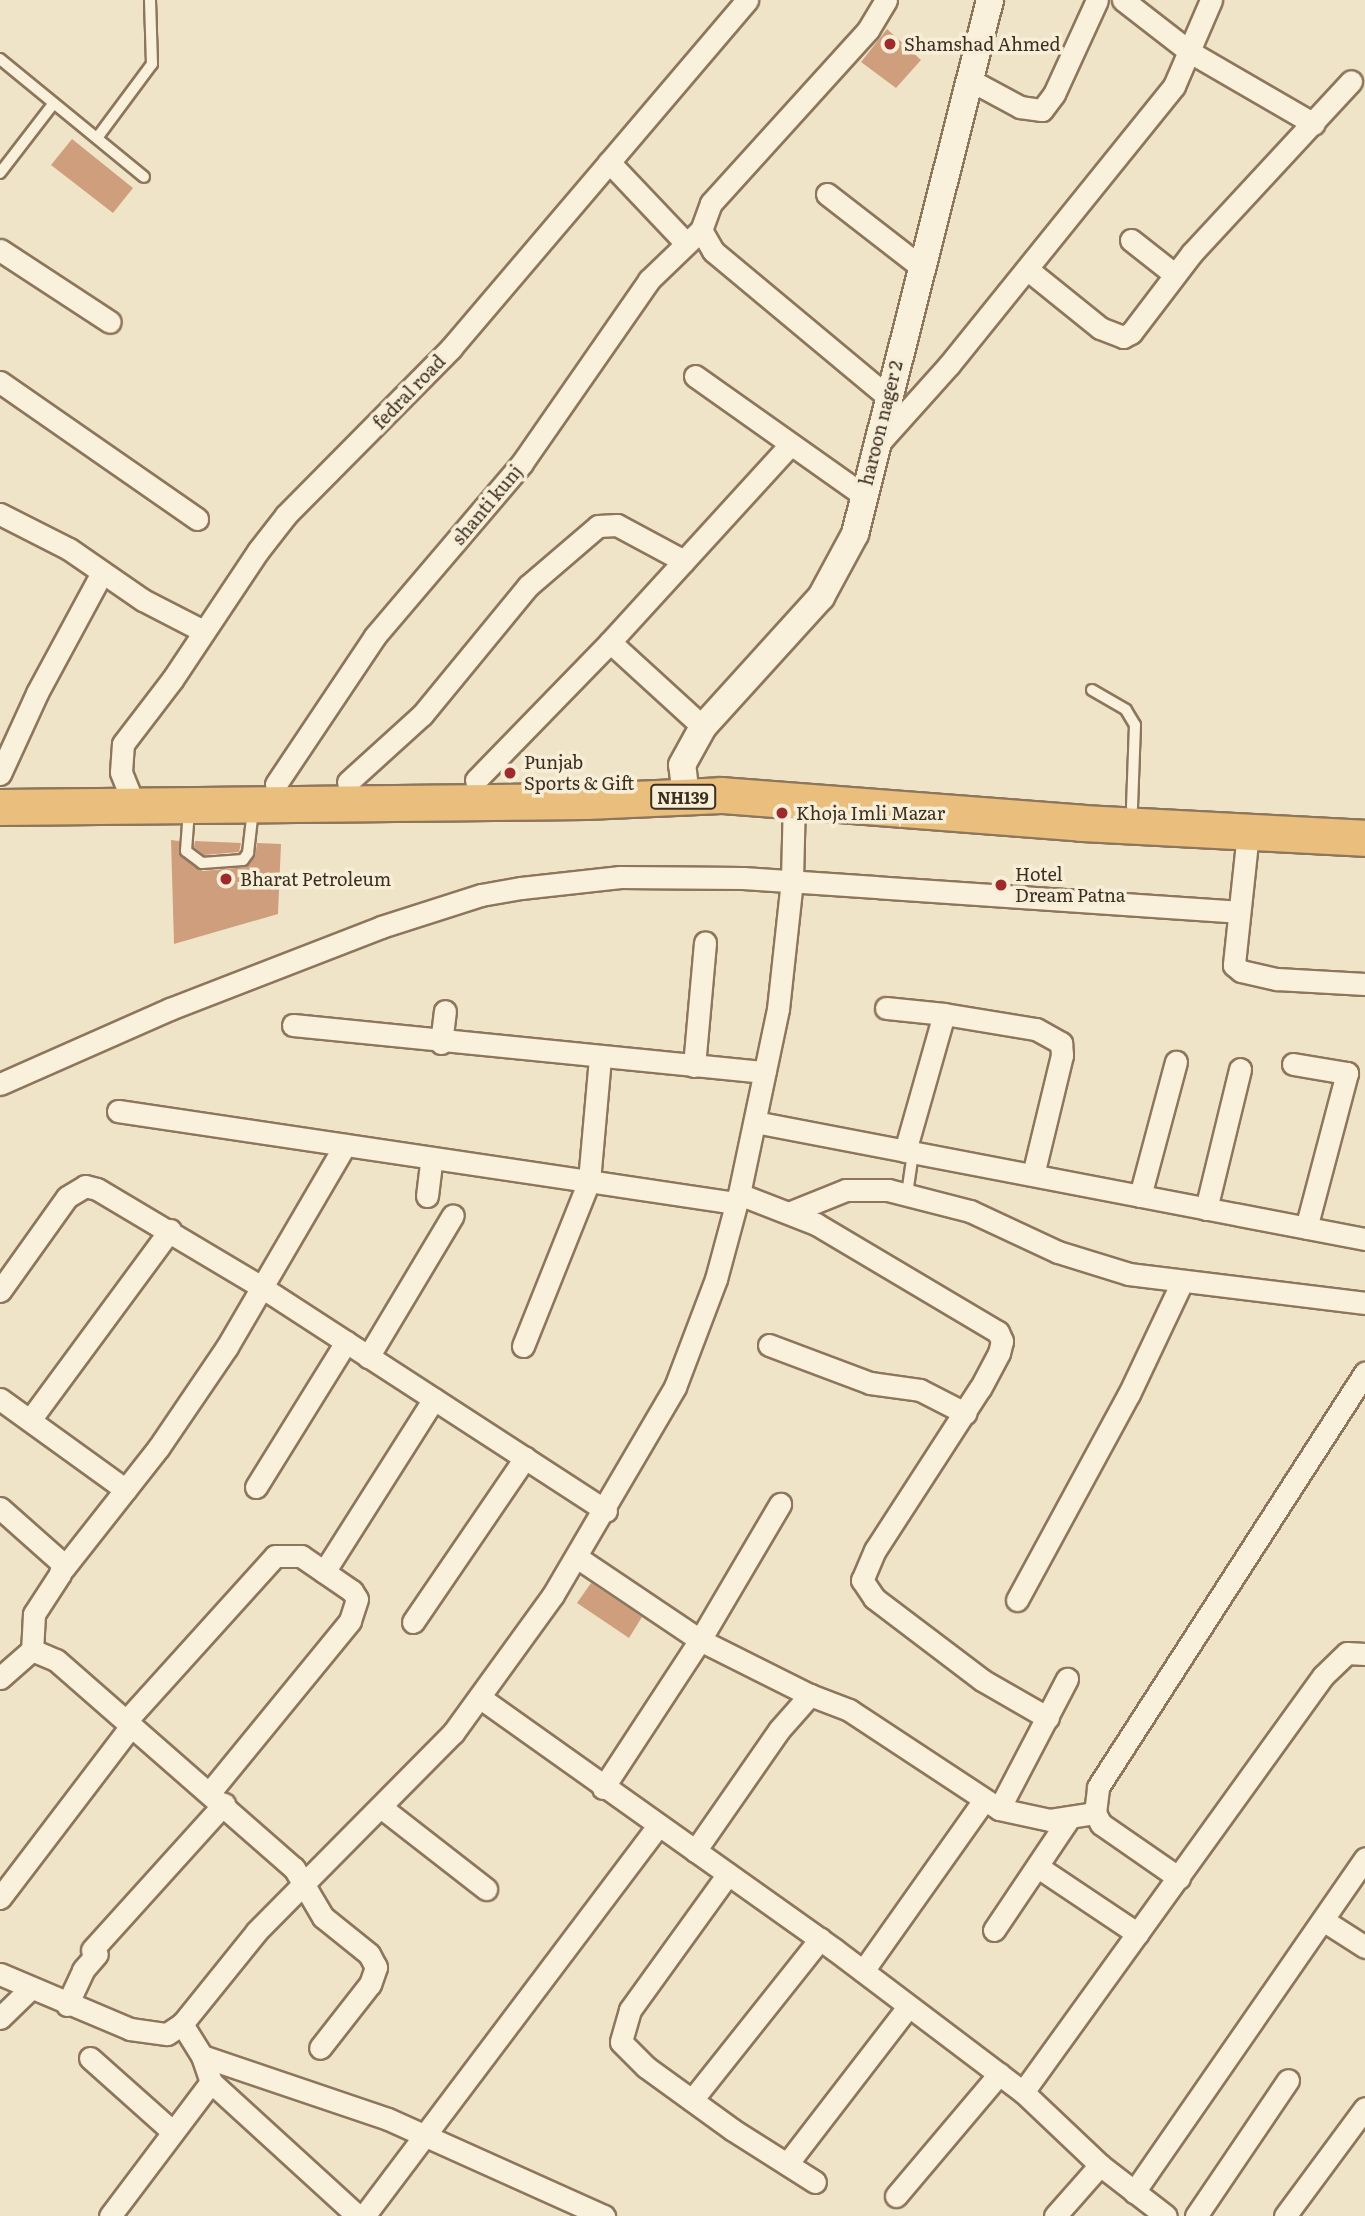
<!DOCTYPE html>
<style>
body{margin:0}
#map{position:relative;width:1365px;height:2216px;overflow:hidden;background:#f0e4c8;font-family:Literata,serif}
div>[style]{position:absolute}
[style*='--x']{left:calc(var(--x)*1px);top:calc(var(--y)*1px);width:calc(var(--w)*1px);rotate:calc(var(--a)*1deg)}
.building>*{inset:0;background:#cf9f7d}
.roads{filter:drop-shadow(2px 0 #8d765c) drop-shadow(-2px 0 #8d765c) drop-shadow(0 2px #8d765c) drop-shadow(0 -2px #8d765c)}
.service>*{height:10px;margin:-5px;padding:0 5px;transform-origin:5px;border-radius:5px;background:#faf1dc}
.minor>*{height:21px;margin:-10.5px;padding:0 10.5px;transform-origin:10.5px;border-radius:10.5px;background:#faf1dc}
.tertiary>*{height:26px;margin:-13px;padding:0 13px;transform-origin:13px;border-radius:13px;background:#faf1dc}
.trunk>*{height:35px;margin:-17.5px;padding:0 17.5px;transform-origin:17.5px;border-radius:17.5px;background:#eabe7c}
.dots>*{width:19px;height:19px;translate:-50% -50%;box-sizing:border-box;border:4px solid #f7eed8;border-radius:50%}
span{translate:-50% -50%;white-space:nowrap;text-align:center;line-height:1.15;-webkit-text-stroke:7px #f7eed8;paint-order:stroke}
.shield-label span{padding:2px 5px;background:#f7eed8;border:2px solid;border-radius:5px;-webkit-text-stroke-width:0}
.shield-label{font-size:16px;color:#3d2e20;font-weight:700}
.poi-label{font-size:18px;color:#3d2e20}
.left{translate:0 -50%;text-align:left}
.street-label{font-size:18px;color:#3d2e20}
</style>
<div id="map">
<div class="building">
<i style="clip-path:polygon(887px 29px,921px 60px,896px 88px,861px 62px)"></i>
<i style="clip-path:polygon(72px 139px,133px 188px,113px 213px,51px 165px)"></i>
<i style="clip-path:polygon(171px 840px,179px 841px,181px 857px,203px 871px,246px 867px,255px 857px,257px 843px,281px 844px,278px 914px,174px 944px)"></i>
<i style="clip-path:polygon(195px 841px,241px 843px,239px 852px,204px 855px,194px 847px)"></i>
<i style="clip-path:polygon(591px 1583px,642px 1617px,629px 1638px,577px 1603px)"></i>
</div>
<div class="roads">
<div class="service">
<i style="--x:0;--y:59;--w:186;--a:39.3"></i>
<i style="--x:97;--y:138;--w:92;--a:-53.4"></i>
<i style="--x:152;--y:64;--w:64;--a:-91.8"></i>
<i style="--x:0;--y:173;--w:88;--a:-52.4"></i>
<i style="--x:1092;--y:690;--w:39;--a:30"></i>
<i style="--x:1126;--y:710;--w:17;--a:59"></i>
<i style="--x:1135;--y:725;--w:82;--a:92.1"></i>
<i style="--x:189;--y:810;--w:41;--a:94.2"></i>
<i style="--x:186;--y:851;--w:20;--a:37"></i>
<i style="--x:202;--y:863;--w:41;--a:-4.2"></i>
<i style="--x:243;--y:860;--w:9;--a:-54"></i>
<i style="--x:248;--y:853;--w:43;--a:-83.4"></i>
<i style="--x:907;--y:1194;--w:41;--a:-81.7"></i>
</div>
<div class="minor">
<i style="--x:886;--y:0;--w:35;--a:121"></i>
<i style="--x:868;--y:30;--w:234;--a:132.2"></i>
<i style="--x:711;--y:203;--w:29;--a:110"></i>
<i style="--x:701;--y:230;--w:24;--a:60"></i>
<i style="--x:713;--y:251;--w:228;--a:39.8"></i>
<i style="--x:1123;--y:0;--w:85;--a:37.8"></i>
<i style="--x:1190;--y:52;--w:143;--a:30.1"></i>
<i style="--x:970;--y:80;--w:57;--a:28.4"></i>
<i style="--x:1020;--y:107;--w:22;--a:8"></i>
<i style="--x:1042;--y:110;--w:20;--a:-53"></i>
<i style="--x:1054;--y:94;--w:103;--a:-65.4"></i>
<i style="--x:609;--y:162;--w:110;--a:46.5"></i>
<i style="--x:827;--y:194;--w:119;--a:37.8"></i>
<i style="--x:1131;--y:240;--w:55;--a:38.3"></i>
<i style="--x:0;--y:250;--w:131;--a:33.2"></i>
<i style="--x:1027;--y:269;--w:94;--a:38.9"></i>
<i style="--x:1100;--y:328;--w:25;--a:21"></i>
<i style="--x:1123;--y:337;--w:9;--a:-27"></i>
<i style="--x:1131;--y:333;--w:101;--a:-52.7"></i>
<i style="--x:1192;--y:253;--w:234;--a:-47.2"></i>
<i style="--x:695;--y:376;--w:206;--a:35.3"></i>
<i style="--x:0;--y:382;--w:240;--a:34.8"></i>
<i style="--x:879;--y:443;--w:105;--a:-48.1"></i>
<i style="--x:949;--y:365;--w:358;--a:-51.1"></i>
<i style="--x:1174;--y:86;--w:94;--a:-66.7"></i>
<i style="--x:0;--y:514;--w:77;--a:26.9"></i>
<i style="--x:69;--y:549;--w:90;--a:34.6"></i>
<i style="--x:143;--y:600;--w:68;--a:27.3"></i>
<i style="--x:610;--y:642;--w:126;--a:42.4"></i>
<i style="--x:0;--y:774;--w:89;--a:-65.4"></i>
<i style="--x:37;--y:693;--w:136;--a:-61.6"></i>
<i style="--x:476;--y:780;--w:192;--a:-45.8"></i>
<i style="--x:610;--y:642;--w:265;--a:-47.6"></i>
<i style="--x:348;--y:782;--w:100;--a:-42.2"></i>
<i style="--x:422;--y:715;--w:167;--a:-50.6"></i>
<i style="--x:528;--y:586;--w:92;--a:-40.6"></i>
<i style="--x:598;--y:526;--w:19;--a:-3"></i>
<i style="--x:617;--y:525;--w:76;--a:28.2"></i>
<i style="--x:276;--y:784;--w:178;--a:-56.2"></i>
<i style="--x:375;--y:636;--w:227;--a:-49.6"></i>
<i style="--x:522;--y:463;--w:223;--a:-55.2"></i>
<i style="--x:649;--y:280;--w:72;--a:-43.9"></i>
<i style="--x:133;--y:802;--w:32;--a:-112"></i>
<i style="--x:121;--y:772;--w:28;--a:-86"></i>
<i style="--x:123;--y:744;--w:81;--a:-52.6"></i>
<i style="--x:172;--y:680;--w:155;--a:-56.3"></i>
<i style="--x:258;--y:551;--w:46;--a:-52.1"></i>
<i style="--x:286;--y:515;--w:235;--a:-45.3"></i>
<i style="--x:451;--y:348;--w:457;--a:-49.6"></i>
<i style="--x:1248;--y:833;--w:133;--a:96.1"></i>
<i style="--x:1234;--y:965;--w:9;--a:41"></i>
<i style="--x:1241;--y:971;--w:37;--a:13"></i>
<i style="--x:1277;--y:979;--w:88;--a:3.3"></i>
<i style="--x:886;--y:1008;--w:58;--a:5.9"></i>
<i style="--x:293;--y:1025;--w:474;--a:5.7"></i>
<i style="--x:441;--y:1043;--w:32;--a:-83"></i>
<i style="--x:1293;--y:1064;--w:55;--a:9.5"></i>
<i style="--x:1347;--y:1073;--w:160;--a:104.8"></i>
<i style="--x:694;--y:1066;--w:124;--a:-84.9"></i>
<i style="--x:0;--y:1084;--w:186;--a:-23.8"></i>
<i style="--x:170;--y:1009;--w:226;--a:-21.2"></i>
<i style="--x:381;--y:927;--w:105;--a:-17.7"></i>
<i style="--x:481;--y:895;--w:41;--a:-9.9"></i>
<i style="--x:521;--y:888;--w:100;--a:-6.3"></i>
<i style="--x:620;--y:877;--w:123;--a:0.5"></i>
<i style="--x:743;--y:878;--w:496;--a:3.9"></i>
<i style="--x:118;--y:1111;--w:625;--a:8.47"></i>
<i style="--x:755;--y:1122;--w:621;--a:10.86"></i>
<i style="--x:905;--y:1151;--w:142;--a:-74.1"></i>
<i style="--x:944;--y:1014;--w:93;--a:9.3"></i>
<i style="--x:1036;--y:1029;--w:29;--a:29"></i>
<i style="--x:1061;--y:1043;--w:12;--a:85"></i>
<i style="--x:1062;--y:1055;--w:123;--a:103.6"></i>
<i style="--x:739;--y:1194;--w:83;--a:21.3"></i>
<i style="--x:816;--y:1224;--w:212;--a:30.7"></i>
<i style="--x:998;--y:1332;--w:10;--a:66"></i>
<i style="--x:1002;--y:1341;--w:12;--a:104"></i>
<i style="--x:999;--y:1353;--w:40;--a:118"></i>
<i style="--x:980;--y:1388;--w:193;--a:122.9"></i>
<i style="--x:875;--y:1550;--w:33;--a:113"></i>
<i style="--x:862;--y:1580;--w:22;--a:56"></i>
<i style="--x:874;--y:1598;--w:136;--a:37.2"></i>
<i style="--x:982;--y:1680;--w:76;--a:29.9"></i>
<i style="--x:427;--y:1196;--w:38;--a:-83"></i>
<i style="--x:1140;--y:1196;--w:139;--a:-75"></i>
<i style="--x:1206;--y:1209;--w:144;--a:-76.3"></i>
<i style="--x:791;--y:1212;--w:59;--a:-21.8"></i>
<i style="--x:846;--y:1190;--w:42;--a:0"></i>
<i style="--x:888;--y:1190;--w:85;--a:14.4"></i>
<i style="--x:970;--y:1211;--w:97;--a:25"></i>
<i style="--x:1058;--y:1252;--w:74;--a:17.2"></i>
<i style="--x:1129;--y:1274;--w:238;--a:7"></i>
<i style="--x:0;--y:1291;--w:115;--a:-54.5"></i>
<i style="--x:67;--y:1197;--w:21;--a:-31"></i>
<i style="--x:85;--y:1186;--w:12;--a:14"></i>
<i style="--x:97;--y:1189;--w:193;--a:30.8"></i>
<i style="--x:263;--y:1288;--w:409;--a:33"></i>
<i style="--x:769;--y:1345;--w:108;--a:20.6"></i>
<i style="--x:870;--y:1383;--w:50;--a:8"></i>
<i style="--x:920;--y:1390;--w:51;--a:27.1"></i>
<i style="--x:523;--y:1346;--w:178;--a:-68.2"></i>
<i style="--x:589;--y:1181;--w:124;--a:-84.9"></i>
<i style="--x:368;--y:1357;--w:165;--a:-59.1"></i>
<i style="--x:0;--y:1399;--w:155;--a:35.8"></i>
<i style="--x:30;--y:1420;--w:236;--a:-53.6"></i>
<i style="--x:256;--y:1487;--w:171;--a:-58.2"></i>
<i style="--x:0;--y:1508;--w:83;--a:41.6"></i>
<i style="--x:62;--y:1563;--w:11;--a:100"></i>
<i style="--x:60;--y:1574;--w:48;--a:123"></i>
<i style="--x:34;--y:1614;--w:36;--a:93"></i>
<i style="--x:578;--y:1558;--w:147;--a:33.9"></i>
<i style="--x:700;--y:1640;--w:123;--a:26.6"></i>
<i style="--x:63;--y:1569;--w:155;--a:-51.8"></i>
<i style="--x:159;--y:1447;--w:121;--a:-55.8"></i>
<i style="--x:227;--y:1347;--w:234;--a:-59.7"></i>
<i style="--x:324;--y:1572;--w:205;--a:-57.6"></i>
<i style="--x:1017;--y:1600;--w:234;--a:-61.5"></i>
<i style="--x:1129;--y:1394;--w:124;--a:-64.7"></i>
<i style="--x:413;--y:1622;--w:199;--a:-55.7"></i>
<i style="--x:0;--y:1678;--w:43;--a:-41.2"></i>
<i style="--x:32;--y:1650;--w:26;--a:23"></i>
<i style="--x:56;--y:1660;--w:316;--a:41.2"></i>
<i style="--x:294;--y:1868;--w:57;--a:59.4"></i>
<i style="--x:323;--y:1917;--w:59;--a:38.8"></i>
<i style="--x:369;--y:1954;--w:15;--a:62"></i>
<i style="--x:376;--y:1967;--w:18;--a:109"></i>
<i style="--x:370;--y:1984;--w:81;--a:128"></i>
<i style="--x:482;--y:1699;--w:433;--a:35.4"></i>
<i style="--x:835;--y:1950;--w:236;--a:37.1"></i>
<i style="--x:1023;--y:2092;--w:106;--a:43.5"></i>
<i style="--x:1100;--y:2165;--w:83;--a:37.7"></i>
<i style="--x:126;--y:1721;--w:222;--a:-47.9"></i>
<i style="--x:275;--y:1556;--w:26;--a:0"></i>
<i style="--x:301;--y:1556;--w:62;--a:34.5"></i>
<i style="--x:352;--y:1591;--w:9;--a:58"></i>
<i style="--x:357;--y:1599;--w:23;--a:108"></i>
<i style="--x:350;--y:1621;--w:221;--a:129.3"></i>
<i style="--x:603;--y:1788;--w:177;--a:-56.8"></i>
<i style="--x:700;--y:1640;--w:158;--a:-59.5"></i>
<i style="--x:382;--y:1808;--w:132;--a:37.9"></i>
<i style="--x:999;--y:1809;--w:147;--a:-62.4"></i>
<i style="--x:695;--y:1851;--w:147;--a:-55.2"></i>
<i style="--x:779;--y:1730;--w:47;--a:-48.5"></i>
<i style="--x:810;--y:1695;--w:42;--a:21"></i>
<i style="--x:849;--y:1710;--w:180;--a:33.4"></i>
<i style="--x:999;--y:1809;--w:52;--a:12.2"></i>
<i style="--x:1050;--y:1820;--w:46;--a:-8.8"></i>
<i style="--x:1038;--y:1867;--w:120;--a:33.8"></i>
<i style="--x:728;--y:1874;--w:168;--a:125.8"></i>
<i style="--x:630;--y:2010;--w:33;--a:106"></i>
<i style="--x:621;--y:2042;--w:35;--a:45"></i>
<i style="--x:646;--y:2067;--w:107;--a:35.9"></i>
<i style="--x:733;--y:2130;--w:97;--a:32.4"></i>
<i style="--x:1179;--y:1878;--w:95;--a:-145.3"></i>
<i style="--x:1101;--y:1824;--w:13;--a:-119"></i>
<i style="--x:1095;--y:1813;--w:26;--a:-83"></i>
<i style="--x:1098;--y:1787;--w:493;--a:-57.2"></i>
<i style="--x:0;--y:1898;--w:216;--a:-52.7"></i>
<i style="--x:1323;--y:1920;--w:50;--a:32.7"></i>
<i style="--x:994;--y:1930;--w:136;--a:-56.1"></i>
<i style="--x:92;--y:1950;--w:197;--a:-47.9"></i>
<i style="--x:863;--y:1971;--w:209;--a:-54.7"></i>
<i style="--x:0;--y:1974;--w:141;--a:22.9"></i>
<i style="--x:130;--y:2029;--w:37;--a:8"></i>
<i style="--x:167;--y:2034;--w:18;--a:-34"></i>
<i style="--x:182;--y:2024;--w:119;--a:-51.1"></i>
<i style="--x:257;--y:1931;--w:279;--a:-45.3"></i>
<i style="--x:453;--y:1733;--w:170;--a:-54.1"></i>
<i style="--x:553;--y:1595;--w:241;--a:-59.6"></i>
<i style="--x:675;--y:1387;--w:116;--a:-69.2"></i>
<i style="--x:716;--y:1279;--w:88;--a:-74.9"></i>
<i style="--x:739;--y:1194;--w:189;--a:-78.1"></i>
<i style="--x:778;--y:1009;--w:130;--a:-83.8"></i>
<i style="--x:792;--y:880;--w:83;--a:-88.6"></i>
<i style="--x:67;--y:2005;--w:38;--a:-65"></i>
<i style="--x:83;--y:1970;--w:21;--a:-49"></i>
<i style="--x:0;--y:2018;--w:43;--a:-44.1"></i>
<i style="--x:202;--y:2056;--w:196;--a:18.7"></i>
<i style="--x:388;--y:2119;--w:237;--a:24.2"></i>
<i style="--x:90;--y:2058;--w:111;--a:41.7"></i>
<i style="--x:211;--y:2082;--w:199;--a:42.4"></i>
<i style="--x:1023;--y:2092;--w:513;--a:-54.2"></i>
<i style="--x:1323;--y:1676;--w:33;--a:-44"></i>
<i style="--x:1347;--y:1653;--w:18;--a:3"></i>
<i style="--x:692;--y:2100;--w:206;--a:-51.5"></i>
<i style="--x:787;--y:2164;--w:198;--a:-52.4"></i>
<i style="--x:1134;--y:2192;--w:406;--a:-55.3"></i>
<i style="--x:896;--y:2196;--w:160;--a:-49.8"></i>
<i style="--x:110;--y:2216;--w:168;--a:-53"></i>
<i style="--x:211;--y:2082;--w:28;--a:-109"></i>
<i style="--x:202;--y:2056;--w:38;--a:-122"></i>
<i style="--x:364;--y:2216;--w:488;--a:-53"></i>
<i style="--x:1055;--y:2216;--w:68;--a:-48.6"></i>
<i style="--x:1196;--y:2216;--w:164;--a:-55.9"></i>
<i style="--x:1285;--y:2216;--w:134;--a:-53.5"></i>
</div>
<div class="tertiary">
<i style="--x:686;--y:796;--w:31;--a:-97"></i>
<i style="--x:682;--y:765;--w:43;--a:-61.1"></i>
<i style="--x:703;--y:727;--w:176;--a:-47.8"></i>
<i style="--x:821;--y:597;--w:72;--a:-61.6"></i>
<i style="--x:855;--y:534;--w:551;--a:-75.81"></i>
</div>
<div class="trunk">
<i style="--x:0;--y:807;--w:586;--a:-0.59"></i>
<i style="--x:586;--y:801;--w:135;--a:-2.5"></i>
<i style="--x:721;--y:795;--w:361;--a:4.4"></i>
<i style="--x:1081;--y:823;--w:284;--a:3"></i>
</div>
</div>
<div class="dots">
<i style="left:890px;top:44px;background:#9e2a2b"></i>
<i style="left:510px;top:773px;background:#9e2a2b"></i>
<i style="left:782px;top:813px;background:#9e2a2b"></i>
<i style="left:226px;top:879px;background:#9e2a2b"></i>
<i style="left:1001px;top:885px;background:#9e2a2b"></i>
</div>
<div class="shield-label">
<span style="left:683px;top:797px">NH139</span>
</div>
<div class="poi-label">
<span class="left" style="left:904px;top:44px">Shamshad Ahmed</span>
<span class="left" style="left:524px;top:773px">Punjab<br>Sports &amp; Gift</span>
<span class="left" style="left:796px;top:813px">Khoja Imli Mazar</span>
<span class="left" style="left:1015px;top:885px">Hotel<br>Dream Patna</span>
<span class="left" style="left:240px;top:879px">Bharat Petroleum</span>
</div>
<div class="street-label">
<span style="left:409px;top:392px;rotate:-46deg">fedral road</span>
<span style="left:881px;top:423px;rotate:-76deg">haroon nager 2</span>
<span style="left:487px;top:505px;rotate:-50deg">shanti kunj</span>
</div>
</div>
